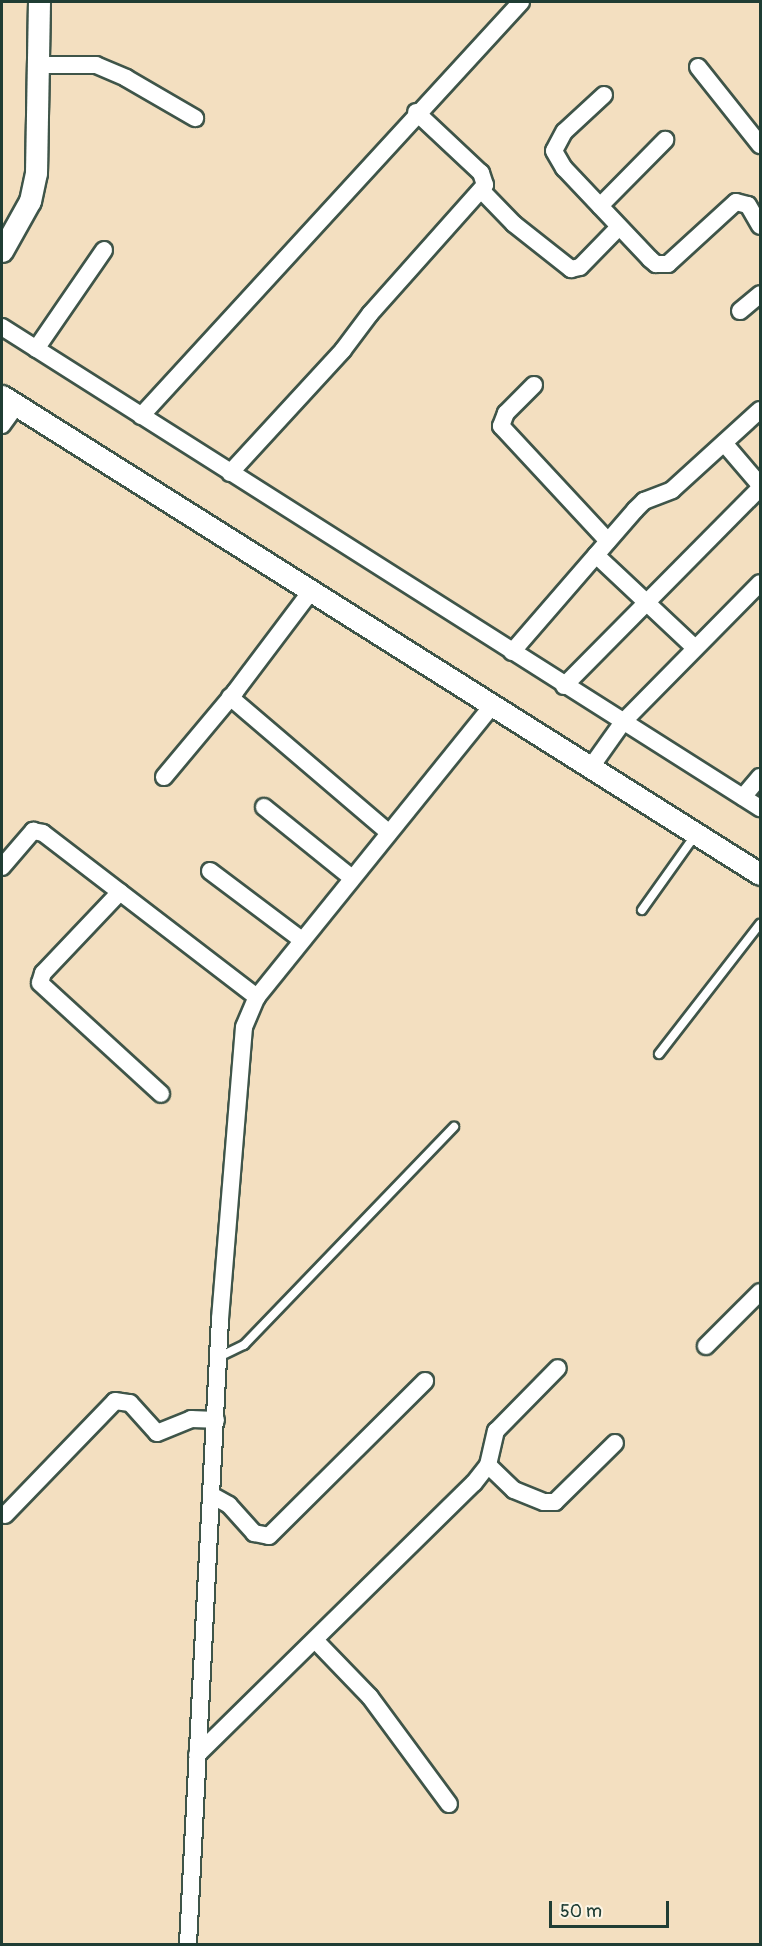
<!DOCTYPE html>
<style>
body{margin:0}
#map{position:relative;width:762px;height:1946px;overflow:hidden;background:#f3dfc0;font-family:Pangolin,sans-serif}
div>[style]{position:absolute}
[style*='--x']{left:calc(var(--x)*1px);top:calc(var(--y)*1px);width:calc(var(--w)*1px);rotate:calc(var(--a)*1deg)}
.roads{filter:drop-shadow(2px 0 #3f5549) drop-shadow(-2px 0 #3f5549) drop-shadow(0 2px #3f5549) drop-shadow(0 -2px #3f5549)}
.service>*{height:8px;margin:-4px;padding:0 4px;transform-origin:4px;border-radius:4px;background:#fff}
.minor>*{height:16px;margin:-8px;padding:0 8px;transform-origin:8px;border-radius:8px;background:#fff}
.tertiary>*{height:21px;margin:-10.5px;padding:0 10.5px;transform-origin:10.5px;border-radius:10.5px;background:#fff}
span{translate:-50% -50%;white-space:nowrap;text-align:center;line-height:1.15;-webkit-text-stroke:5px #fcf5e5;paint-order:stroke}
.frame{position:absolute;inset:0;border:3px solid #1f3d34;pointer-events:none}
.scale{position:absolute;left:549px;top:1901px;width:120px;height:27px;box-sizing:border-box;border:3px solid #1f3d34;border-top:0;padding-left:8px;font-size:18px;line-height:21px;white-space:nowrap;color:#1f3d34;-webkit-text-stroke:4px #fcf5e5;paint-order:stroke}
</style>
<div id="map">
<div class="roads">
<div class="service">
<i style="--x:642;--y:910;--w:93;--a:-54.6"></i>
<i style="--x:659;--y:1054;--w:165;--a:-52.2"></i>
<i style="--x:219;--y:1357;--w:28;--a:-26"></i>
<i style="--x:244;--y:1345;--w:303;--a:-46.1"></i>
</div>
<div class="minor">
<i style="--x:40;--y:65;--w:56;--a:0"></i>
<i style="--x:96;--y:65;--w:33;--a:23"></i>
<i style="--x:126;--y:78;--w:80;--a:30.1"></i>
<i style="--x:698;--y:67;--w:100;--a:51.5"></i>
<i style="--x:604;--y:95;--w:54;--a:137.2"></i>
<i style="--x:564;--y:132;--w:21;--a:118"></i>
<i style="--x:554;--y:151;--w:20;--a:60"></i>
<i style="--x:564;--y:168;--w:125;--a:46.6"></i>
<i style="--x:650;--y:259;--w:8;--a:40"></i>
<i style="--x:656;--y:264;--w:12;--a:0"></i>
<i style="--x:668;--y:264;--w:92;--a:-42.4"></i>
<i style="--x:736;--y:202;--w:12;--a:14"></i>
<i style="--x:748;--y:205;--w:24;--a:60"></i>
<i style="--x:482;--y:191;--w:46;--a:45.9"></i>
<i style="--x:514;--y:224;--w:73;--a:38.3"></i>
<i style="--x:571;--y:269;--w:9;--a:-13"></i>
<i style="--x:580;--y:267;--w:56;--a:-45.7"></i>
<i style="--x:600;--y:206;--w:93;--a:-45.4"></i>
<i style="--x:740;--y:311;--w:26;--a:-40"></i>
<i style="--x:2;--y:327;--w:898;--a:32.4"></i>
<i style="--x:36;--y:349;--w:120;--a:-55.5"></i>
<i style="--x:534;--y:385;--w:40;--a:135"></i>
<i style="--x:506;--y:413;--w:14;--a:111"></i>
<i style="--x:501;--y:426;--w:157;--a:47.1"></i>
<i style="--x:141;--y:416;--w:562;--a:-47.45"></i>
<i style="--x:2;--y:425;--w:24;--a:-54"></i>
<i style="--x:724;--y:443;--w:55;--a:49.4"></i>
<i style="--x:230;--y:473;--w:167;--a:-47.4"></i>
<i style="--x:343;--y:350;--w:45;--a:-53.1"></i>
<i style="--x:370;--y:314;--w:173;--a:-48.3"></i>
<i style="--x:485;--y:185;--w:13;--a:-108"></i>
<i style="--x:481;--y:173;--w:89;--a:-136.8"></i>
<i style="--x:596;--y:555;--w:136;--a:43.2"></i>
<i style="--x:512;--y:652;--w:188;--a:-49.1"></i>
<i style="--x:635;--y:510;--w:13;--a:-45"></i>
<i style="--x:644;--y:501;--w:30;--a:-21"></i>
<i style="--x:672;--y:490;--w:119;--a:-42.3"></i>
<i style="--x:564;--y:686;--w:279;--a:-45.3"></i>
<i style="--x:230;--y:697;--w:209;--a:40.5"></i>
<i style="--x:591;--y:767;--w:55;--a:-54.6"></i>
<i style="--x:623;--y:722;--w:195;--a:-45.4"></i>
<i style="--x:164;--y:777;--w:111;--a:-50.1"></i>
<i style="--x:235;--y:692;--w:126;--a:-53"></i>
<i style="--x:743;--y:797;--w:26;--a:-50"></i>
<i style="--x:264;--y:807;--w:113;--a:38.9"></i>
<i style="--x:2;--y:867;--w:48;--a:-49.3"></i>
<i style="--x:33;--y:831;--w:10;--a:11"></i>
<i style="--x:43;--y:833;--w:270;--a:37.5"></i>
<i style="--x:210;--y:871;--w:115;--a:36.9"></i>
<i style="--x:120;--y:892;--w:112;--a:133.5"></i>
<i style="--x:43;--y:973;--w:10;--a:107"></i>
<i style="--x:40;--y:983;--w:164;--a:42.5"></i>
<i style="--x:706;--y:1346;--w:76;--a:-45"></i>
<i style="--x:488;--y:1465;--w:36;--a:44"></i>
<i style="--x:514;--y:1490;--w:32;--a:22"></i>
<i style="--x:544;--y:1502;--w:11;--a:0"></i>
<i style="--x:555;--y:1502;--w:84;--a:-44.5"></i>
<i style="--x:213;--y:1496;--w:18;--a:29"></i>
<i style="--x:229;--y:1505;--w:38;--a:48"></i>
<i style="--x:254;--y:1533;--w:15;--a:11"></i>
<i style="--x:269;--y:1536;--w:220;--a:-44.8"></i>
<i style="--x:5;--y:1515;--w:158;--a:-46"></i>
<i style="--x:115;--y:1401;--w:15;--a:8"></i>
<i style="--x:130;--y:1403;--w:40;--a:48"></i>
<i style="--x:157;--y:1433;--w:37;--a:-22"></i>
<i style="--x:191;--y:1419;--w:25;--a:2"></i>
<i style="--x:315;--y:1640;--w:79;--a:46"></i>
<i style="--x:370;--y:1697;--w:133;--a:53.6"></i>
<i style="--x:197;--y:1755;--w:388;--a:-44.5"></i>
<i style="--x:474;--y:1483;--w:23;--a:-52"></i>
<i style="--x:488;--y:1465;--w:35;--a:-77"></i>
<i style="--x:496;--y:1431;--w:88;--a:-45.5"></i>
<i style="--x:188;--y:1944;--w:626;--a:-87.07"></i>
<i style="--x:220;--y:1319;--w:293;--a:-85.3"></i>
<i style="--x:244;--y:1027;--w:33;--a:-67"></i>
<i style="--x:257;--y:997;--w:375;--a:-51.1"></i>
</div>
<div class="tertiary">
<i style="--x:2;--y:251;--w:57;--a:-60.8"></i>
<i style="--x:30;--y:201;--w:29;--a:-78"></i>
<i style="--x:36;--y:173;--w:171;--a:-89"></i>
<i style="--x:2;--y:396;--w:896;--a:32.24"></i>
</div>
</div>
<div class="frame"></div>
<div class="scale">50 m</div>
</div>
